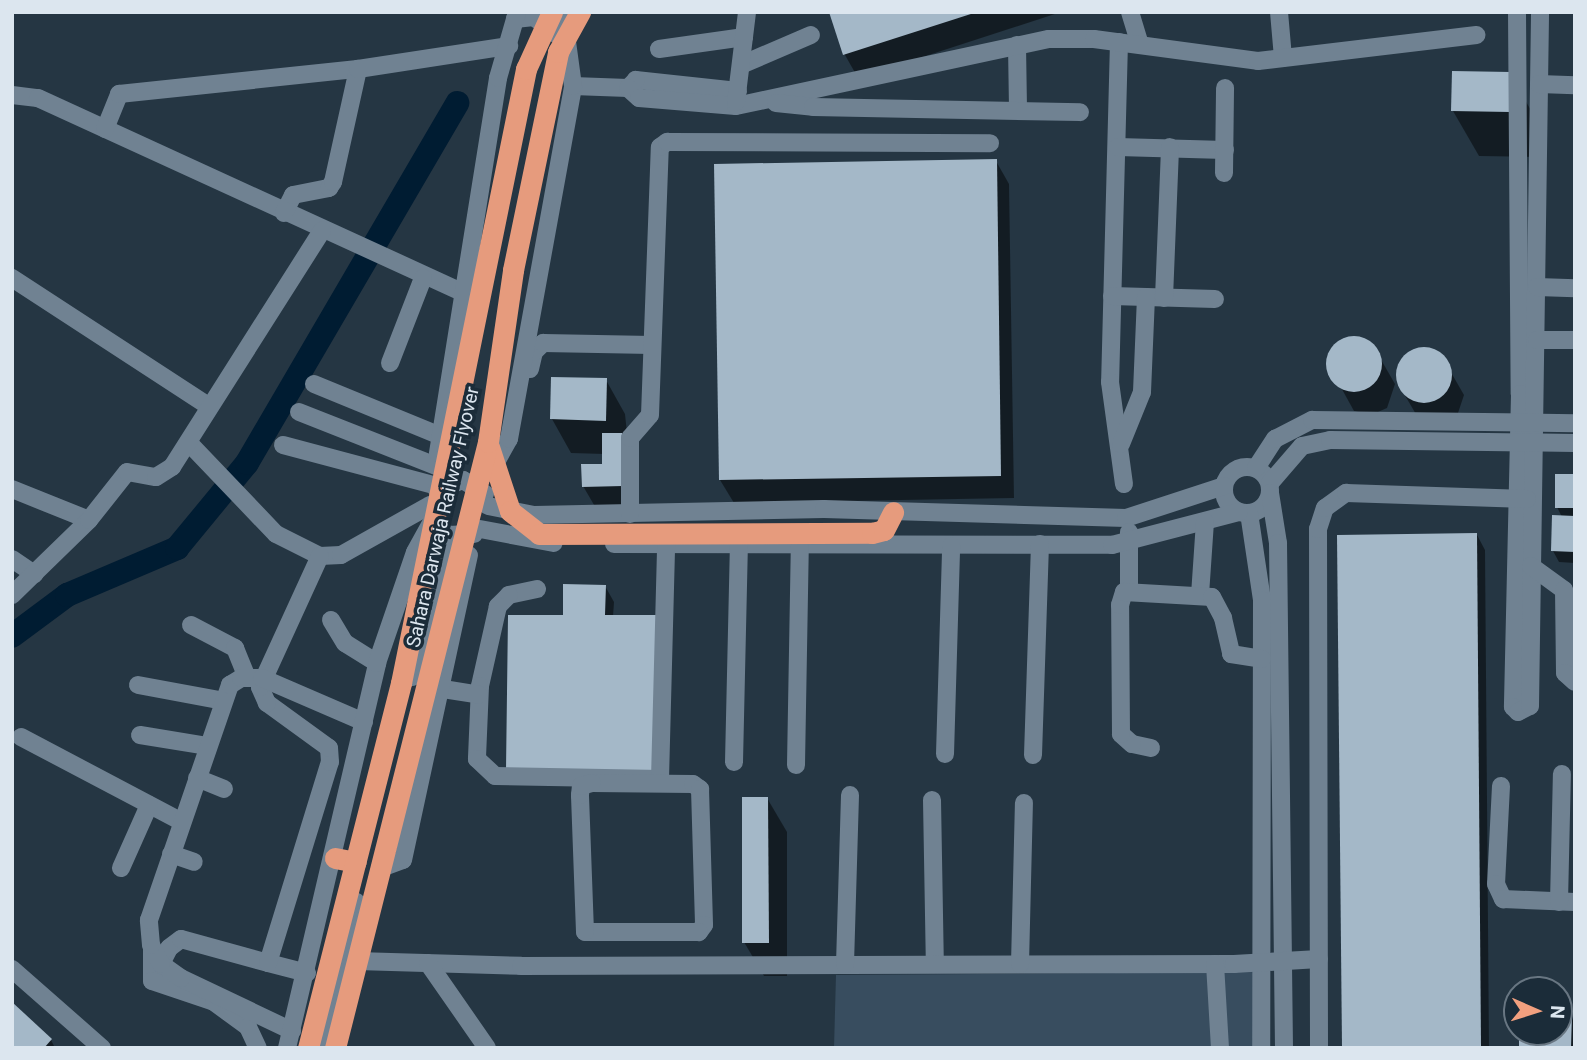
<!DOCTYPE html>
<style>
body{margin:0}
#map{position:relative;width:1587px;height:1060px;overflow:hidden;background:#253643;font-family:Roboto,sans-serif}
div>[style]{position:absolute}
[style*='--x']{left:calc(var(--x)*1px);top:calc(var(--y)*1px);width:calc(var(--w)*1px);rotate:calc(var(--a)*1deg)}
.green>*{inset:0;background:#384d5f}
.shadow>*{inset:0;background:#0007}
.river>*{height:24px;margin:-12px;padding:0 12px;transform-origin:12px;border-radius:12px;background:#001c32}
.building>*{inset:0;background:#a4b8c8}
.round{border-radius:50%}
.minor>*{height:18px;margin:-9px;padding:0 9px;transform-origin:9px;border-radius:9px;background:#708292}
.minor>.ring{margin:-9px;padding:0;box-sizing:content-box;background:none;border:18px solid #708292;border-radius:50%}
.highway>*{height:21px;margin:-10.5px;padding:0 10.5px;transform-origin:10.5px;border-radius:10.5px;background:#e69b7d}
span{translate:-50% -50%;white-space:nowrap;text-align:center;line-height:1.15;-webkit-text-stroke:7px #1b2c39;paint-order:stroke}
.street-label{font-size:19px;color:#dce6ef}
.frame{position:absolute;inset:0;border:14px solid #dce6ef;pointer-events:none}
.north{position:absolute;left:1503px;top:976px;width:70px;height:70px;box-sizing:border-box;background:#1b2c39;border:2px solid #687682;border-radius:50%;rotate:93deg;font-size:19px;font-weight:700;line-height:28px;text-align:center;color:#dce6ef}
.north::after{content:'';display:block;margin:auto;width:24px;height:32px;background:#f2a07f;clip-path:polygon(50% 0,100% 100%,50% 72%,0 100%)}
</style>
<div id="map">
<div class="green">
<i style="clip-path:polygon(1258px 972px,1257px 1048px,834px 1048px,836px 975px)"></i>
</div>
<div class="shadow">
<i style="clip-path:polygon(831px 12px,1061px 12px,858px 78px,845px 55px)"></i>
<i style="clip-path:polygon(1510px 74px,1536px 119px,1535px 157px,1479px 156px,1453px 111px)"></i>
<i style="clip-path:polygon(996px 161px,1009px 184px,1014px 498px,734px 503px,720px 480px)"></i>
<i style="clip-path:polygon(1356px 337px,1372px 344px,1395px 384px,1387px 408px,1371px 415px,1354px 411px,1328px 364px,1333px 348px)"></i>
<i style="clip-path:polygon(1425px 348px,1441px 355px,1464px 395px,1456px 419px,1417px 416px,1403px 392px,1397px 375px,1409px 353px)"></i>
<i style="clip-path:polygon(606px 380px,625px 414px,635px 509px,597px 510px,583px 486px,604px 465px,604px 454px,571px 453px,552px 419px)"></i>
<i style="clip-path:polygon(1575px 476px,1575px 563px,1559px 562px,1553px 551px,1562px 517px,1557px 507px)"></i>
<i style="clip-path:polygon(1477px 535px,1485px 550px,1489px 1048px,1343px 1048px)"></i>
<i style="clip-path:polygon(605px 586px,614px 602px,613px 617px,565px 617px)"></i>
<i style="clip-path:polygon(767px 798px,787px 832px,787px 976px,764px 976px,744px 942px)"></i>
<i style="clip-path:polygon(1559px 1017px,1571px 1017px,1575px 1024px,1575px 1048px,1520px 1048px,1521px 1032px,1559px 1032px)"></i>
<i style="clip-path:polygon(51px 1040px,55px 1048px,12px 1048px)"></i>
</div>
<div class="river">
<i style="--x:12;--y:636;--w:69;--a:-36.7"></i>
<i style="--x:67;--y:595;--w:120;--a:-23.1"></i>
<i style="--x:177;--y:548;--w:110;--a:-50.5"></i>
<i style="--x:247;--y:463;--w:417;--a:-59.7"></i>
</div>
<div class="building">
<i style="clip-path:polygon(829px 12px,974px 12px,974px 13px,843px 55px)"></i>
<i style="clip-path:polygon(1452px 71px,1511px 72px,1510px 112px,1451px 111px)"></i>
<i style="clip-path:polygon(997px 159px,1001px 476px,719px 480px,714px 164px)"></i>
<i class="round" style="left:1326px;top:336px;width:56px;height:56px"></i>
<i class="round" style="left:1396px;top:347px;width:56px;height:56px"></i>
<i style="clip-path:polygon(551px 377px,607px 378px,606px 421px,550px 419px)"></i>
<i style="clip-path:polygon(602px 433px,622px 433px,623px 486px,582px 487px,581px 464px,602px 464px)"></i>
<i style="clip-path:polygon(1555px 474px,1575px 474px,1575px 508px,1555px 508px)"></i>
<i style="clip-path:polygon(1552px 515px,1575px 516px,1575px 552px,1551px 551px)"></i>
<i style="clip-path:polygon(1477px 533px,1481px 1048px,1342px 1048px,1337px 535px)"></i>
<i style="clip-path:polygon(563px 584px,606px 585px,605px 615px,659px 615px,657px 771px,506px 770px,508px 615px,563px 615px)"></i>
<i style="clip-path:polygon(742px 797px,768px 797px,769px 943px,742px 943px)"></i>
<i style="clip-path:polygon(12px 1002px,52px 1039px,44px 1048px,12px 1048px)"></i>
<i style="clip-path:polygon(1559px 1015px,1572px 1015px,1571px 1048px,1519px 1048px,1519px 1032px,1559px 1032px)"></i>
</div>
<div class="minor">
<i style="--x:1130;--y:12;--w:34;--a:73"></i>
<i style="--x:1279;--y:12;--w:46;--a:85"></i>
<i style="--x:1517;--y:12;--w:382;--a:89.6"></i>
<i style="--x:1520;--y:394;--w:313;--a:91.3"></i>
<i style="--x:1513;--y:707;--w:7;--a:45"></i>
<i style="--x:1518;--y:712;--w:13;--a:-27"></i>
<i style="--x:1530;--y:706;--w:694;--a:-89.17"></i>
<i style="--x:515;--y:19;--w:19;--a:-6"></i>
<i style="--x:534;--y:17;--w:26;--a:39"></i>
<i style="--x:1119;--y:42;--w:340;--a:91.5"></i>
<i style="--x:1110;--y:382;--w:103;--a:82.2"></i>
<i style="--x:1017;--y:45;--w:65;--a:89.1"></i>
<i style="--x:659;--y:49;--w:86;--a:-8"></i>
<i style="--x:741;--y:65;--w:76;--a:-23.2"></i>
<i style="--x:1539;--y:84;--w:36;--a:2"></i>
<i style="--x:573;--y:86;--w:55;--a:2.1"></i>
<i style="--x:738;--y:91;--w:103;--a:-173.8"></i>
<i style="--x:636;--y:80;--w:11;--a:135"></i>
<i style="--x:628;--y:88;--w:15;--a:42"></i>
<i style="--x:639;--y:98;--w:97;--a:4.7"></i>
<i style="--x:736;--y:106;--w:320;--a:-12.1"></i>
<i style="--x:1049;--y:39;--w:45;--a:0"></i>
<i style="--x:1094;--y:39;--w:165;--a:7.6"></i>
<i style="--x:1258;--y:61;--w:220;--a:-6.8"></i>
<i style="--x:12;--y:95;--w:26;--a:7"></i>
<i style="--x:38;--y:98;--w:465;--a:24.6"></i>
<i style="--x:736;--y:102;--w:91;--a:-83"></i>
<i style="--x:776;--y:103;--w:37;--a:6"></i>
<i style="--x:813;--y:107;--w:267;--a:1.1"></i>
<i style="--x:105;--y:129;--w:38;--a:-68"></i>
<i style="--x:119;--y:94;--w:240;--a:-6"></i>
<i style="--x:1118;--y:147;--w:107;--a:1.6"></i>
<i style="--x:1224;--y:173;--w:85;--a:-89.3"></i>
<i style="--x:284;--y:213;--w:20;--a:-63"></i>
<i style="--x:293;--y:195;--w:37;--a:-11"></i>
<i style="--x:329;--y:188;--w:7;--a:-56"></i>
<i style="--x:333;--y:182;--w:116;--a:-77.5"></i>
<i style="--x:358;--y:69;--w:153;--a:-8.7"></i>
<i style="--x:12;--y:278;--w:234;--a:33.1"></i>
<i style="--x:1537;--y:287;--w:38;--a:2"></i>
<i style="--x:1112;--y:296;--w:103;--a:1.7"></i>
<i style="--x:1164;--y:298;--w:151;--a:-87.7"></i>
<i style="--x:1537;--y:340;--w:38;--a:0"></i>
<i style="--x:390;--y:363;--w:91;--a:-68.8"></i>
<i style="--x:530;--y:369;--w:17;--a:-77"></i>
<i style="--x:534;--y:352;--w:13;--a:-45"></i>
<i style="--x:543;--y:343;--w:109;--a:1.1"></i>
<i style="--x:314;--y:384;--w:137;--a:22.3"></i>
<i style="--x:299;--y:412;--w:147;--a:21.5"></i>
<i style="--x:189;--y:443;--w:126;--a:46.3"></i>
<i style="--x:276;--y:534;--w:49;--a:26.6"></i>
<i style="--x:320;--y:556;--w:21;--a:-3"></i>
<i style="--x:341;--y:555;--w:102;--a:-29.3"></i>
<i style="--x:1121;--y:444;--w:56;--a:-68"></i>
<i style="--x:1142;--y:392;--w:95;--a:-87.6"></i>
<i style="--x:283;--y:445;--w:159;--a:14.9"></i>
<i style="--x:438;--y:453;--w:380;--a:-80.9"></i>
<i style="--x:498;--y:78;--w:69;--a:-73.9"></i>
<i class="ring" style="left:1224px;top:467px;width:28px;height:28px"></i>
<i style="--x:1256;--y:468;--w:35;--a:-57"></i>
<i style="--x:1275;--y:439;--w:42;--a:-27.2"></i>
<i style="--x:1312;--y:420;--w:263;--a:0.7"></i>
<i style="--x:490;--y:473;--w:39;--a:-61"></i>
<i style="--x:509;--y:439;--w:359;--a:-79.7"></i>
<i style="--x:573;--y:86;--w:75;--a:-97.7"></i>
<i style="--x:1270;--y:483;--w:49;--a:-49.1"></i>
<i style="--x:1302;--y:446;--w:29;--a:-12"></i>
<i style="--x:1330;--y:440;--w:245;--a:0.7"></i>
<i style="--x:12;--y:489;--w:83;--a:21.9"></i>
<i style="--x:437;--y:490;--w:28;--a:-21"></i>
<i style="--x:463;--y:480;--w:26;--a:32"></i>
<i style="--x:1270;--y:493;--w:51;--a:80.9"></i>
<i style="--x:1278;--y:543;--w:505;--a:89.32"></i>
<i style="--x:488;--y:506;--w:47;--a:11.1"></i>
<i style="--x:534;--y:515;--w:290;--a:-1.2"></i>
<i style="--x:824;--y:509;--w:302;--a:1.7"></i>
<i style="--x:1126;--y:518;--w:103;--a:-18.1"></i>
<i style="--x:1249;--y:513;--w:88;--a:81.5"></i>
<i style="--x:1262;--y:600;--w:448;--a:90.1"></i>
<i style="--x:431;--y:514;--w:26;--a:53"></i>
<i style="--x:447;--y:535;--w:27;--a:-2"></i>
<i style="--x:630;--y:514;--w:76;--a:-90"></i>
<i style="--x:630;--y:438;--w:30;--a:-49"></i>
<i style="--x:650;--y:415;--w:268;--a:-87.9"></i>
<i style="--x:660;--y:147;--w:9;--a:-36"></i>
<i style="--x:667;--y:142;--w:323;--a:0.2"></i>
<i style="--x:480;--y:529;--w:75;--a:10.7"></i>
<i style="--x:1129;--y:532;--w:58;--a:90"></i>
<i style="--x:614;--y:544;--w:498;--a:0.1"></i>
<i style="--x:1112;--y:545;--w:131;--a:-14.6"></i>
<i style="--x:12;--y:559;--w:27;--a:34"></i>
<i style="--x:1531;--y:566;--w:41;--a:36"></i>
<i style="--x:1564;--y:590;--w:83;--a:89.3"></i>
<i style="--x:1565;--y:673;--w:13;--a:42"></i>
<i style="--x:537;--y:589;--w:29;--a:168"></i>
<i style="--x:509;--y:595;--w:16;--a:135"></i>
<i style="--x:498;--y:606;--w:82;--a:102.7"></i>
<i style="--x:480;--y:686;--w:73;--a:92.4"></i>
<i style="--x:477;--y:759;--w:25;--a:43"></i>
<i style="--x:495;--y:776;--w:165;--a:1"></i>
<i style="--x:660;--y:779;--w:234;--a:-88.5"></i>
<i style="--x:12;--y:595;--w:107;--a:-44.2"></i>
<i style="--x:89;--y:520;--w:61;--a:-51.6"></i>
<i style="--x:127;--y:472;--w:29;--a:10"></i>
<i style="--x:156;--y:477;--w:19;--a:-32"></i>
<i style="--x:172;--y:467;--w:280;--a:-57.6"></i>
<i style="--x:1200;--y:595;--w:73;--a:-86.1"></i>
<i style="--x:331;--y:620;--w:27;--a:59"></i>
<i style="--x:345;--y:643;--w:38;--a:32"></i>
<i style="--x:191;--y:625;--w:50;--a:27.6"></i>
<i style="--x:235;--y:648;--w:31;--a:68"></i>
<i style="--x:412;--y:677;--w:146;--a:-76.2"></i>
<i style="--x:138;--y:685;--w:87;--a:10.5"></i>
<i style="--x:443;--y:689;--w:36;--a:9"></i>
<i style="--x:140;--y:735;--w:69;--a:9.2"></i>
<i style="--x:21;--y:737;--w:182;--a:27.8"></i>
<i style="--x:1151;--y:748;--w:19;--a:-168"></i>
<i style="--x:1132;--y:744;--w:15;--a:-138"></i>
<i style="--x:1121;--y:734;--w:129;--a:-90.4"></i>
<i style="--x:1120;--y:605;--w:14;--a:-73"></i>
<i style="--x:1124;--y:592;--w:88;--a:3.3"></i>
<i style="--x:1212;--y:597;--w:24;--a:62"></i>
<i style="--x:1223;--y:618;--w:37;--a:77"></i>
<i style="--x:1231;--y:654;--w:31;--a:9"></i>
<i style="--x:945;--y:754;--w:208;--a:-88.3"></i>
<i style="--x:1033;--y:755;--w:211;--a:-88.1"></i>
<i style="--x:734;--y:762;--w:216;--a:-88.7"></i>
<i style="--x:796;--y:765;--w:219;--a:-89"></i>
<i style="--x:197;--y:778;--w:29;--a:22"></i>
<i style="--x:592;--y:783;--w:101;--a:0.6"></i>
<i style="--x:693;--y:784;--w:9;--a:36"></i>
<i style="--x:700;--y:789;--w:136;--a:88.3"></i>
<i style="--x:704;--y:925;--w:9;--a:126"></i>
<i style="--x:699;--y:932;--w:114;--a:180"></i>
<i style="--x:585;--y:932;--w:137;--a:-92.1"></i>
<i style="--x:580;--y:795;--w:9;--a:-84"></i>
<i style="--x:581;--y:786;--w:11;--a:-15"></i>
<i style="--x:1501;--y:786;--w:98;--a:92.9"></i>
<i style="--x:1496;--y:884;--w:17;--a:65"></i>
<i style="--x:1503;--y:899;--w:72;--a:2.4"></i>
<i style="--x:932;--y:800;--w:164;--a:89"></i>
<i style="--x:171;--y:854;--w:24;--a:19"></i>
<i style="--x:121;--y:868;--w:69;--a:-66"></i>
<i style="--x:381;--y:868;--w:23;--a:-20"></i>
<i style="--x:403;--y:860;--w:312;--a:-77.8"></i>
<i style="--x:1559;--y:902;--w:128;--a:-88.7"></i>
<i style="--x:152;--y:948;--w:33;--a:90"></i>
<i style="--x:152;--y:981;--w:65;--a:18.7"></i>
<i style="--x:214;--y:1002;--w:42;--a:36.3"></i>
<i style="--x:248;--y:1027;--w:23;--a:65"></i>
<i style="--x:357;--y:961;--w:164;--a:1.7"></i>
<i style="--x:521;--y:966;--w:713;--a:-0.16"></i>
<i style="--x:1234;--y:964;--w:85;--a:-3.4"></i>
<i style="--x:428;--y:963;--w:103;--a:55.2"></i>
<i style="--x:161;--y:964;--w:18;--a:-63"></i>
<i style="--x:169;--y:948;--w:15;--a:-37"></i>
<i style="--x:181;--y:939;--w:90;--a:15.4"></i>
<i style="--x:845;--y:964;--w:169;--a:-88.3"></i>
<i style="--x:1020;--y:964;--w:161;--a:-88.6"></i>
<i style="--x:1215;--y:964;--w:84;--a:86.6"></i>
<i style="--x:12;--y:969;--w:120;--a:41.3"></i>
<i style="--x:307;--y:973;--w:40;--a:-165.6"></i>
<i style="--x:268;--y:963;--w:210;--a:-72.9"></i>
<i style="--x:330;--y:762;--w:14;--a:-94"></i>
<i style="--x:329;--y:748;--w:77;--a:-144"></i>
<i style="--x:267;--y:703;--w:17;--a:-114"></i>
<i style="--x:260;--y:687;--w:144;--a:-65.4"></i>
<i style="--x:292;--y:1031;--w:123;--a:-154.5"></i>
<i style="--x:181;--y:978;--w:24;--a:-145"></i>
<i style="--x:161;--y:964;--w:21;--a:-118"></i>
<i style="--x:151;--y:945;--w:25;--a:-95"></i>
<i style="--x:149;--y:920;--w:249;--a:-71"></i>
<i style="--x:230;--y:685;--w:13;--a:-32"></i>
<i style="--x:241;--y:678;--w:21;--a:0"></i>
<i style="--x:262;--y:678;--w:111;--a:23.3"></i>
<i style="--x:287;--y:1048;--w:395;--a:-76.8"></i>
<i style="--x:377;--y:663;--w:117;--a:-71.1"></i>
<i style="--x:415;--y:552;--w:33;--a:-61"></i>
<i style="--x:324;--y:1048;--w:150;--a:-77.7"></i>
<i style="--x:1319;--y:1048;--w:519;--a:-90.11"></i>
<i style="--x:1318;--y:529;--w:22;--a:-72"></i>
<i style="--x:1325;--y:508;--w:26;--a:-36"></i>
<i style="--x:1346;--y:493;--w:181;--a:1.9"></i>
</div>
<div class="highway">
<i style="--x:489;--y:447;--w:67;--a:71.8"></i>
<i style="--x:510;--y:511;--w:37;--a:38"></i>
<i style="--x:539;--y:534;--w:333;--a:-0.2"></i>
<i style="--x:872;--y:533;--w:12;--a:-14"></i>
<i style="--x:884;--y:530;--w:20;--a:-63"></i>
<i style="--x:335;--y:858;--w:21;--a:11"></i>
<i style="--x:308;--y:1048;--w:377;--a:-75.7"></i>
<i style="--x:401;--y:683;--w:627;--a:-78.49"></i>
<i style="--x:526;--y:69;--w:63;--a:-65.5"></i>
<i style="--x:335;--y:1048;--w:625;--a:-75.83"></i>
<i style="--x:488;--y:442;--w:174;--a:-81.7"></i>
<i style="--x:513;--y:270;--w:223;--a:-78.3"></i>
<i style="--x:558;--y:52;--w:46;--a:-61.2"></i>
</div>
<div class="street-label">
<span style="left:443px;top:517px;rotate:-77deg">Sahara Darwaja Railway Flyover</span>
</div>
<div class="frame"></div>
<div class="north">N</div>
</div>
